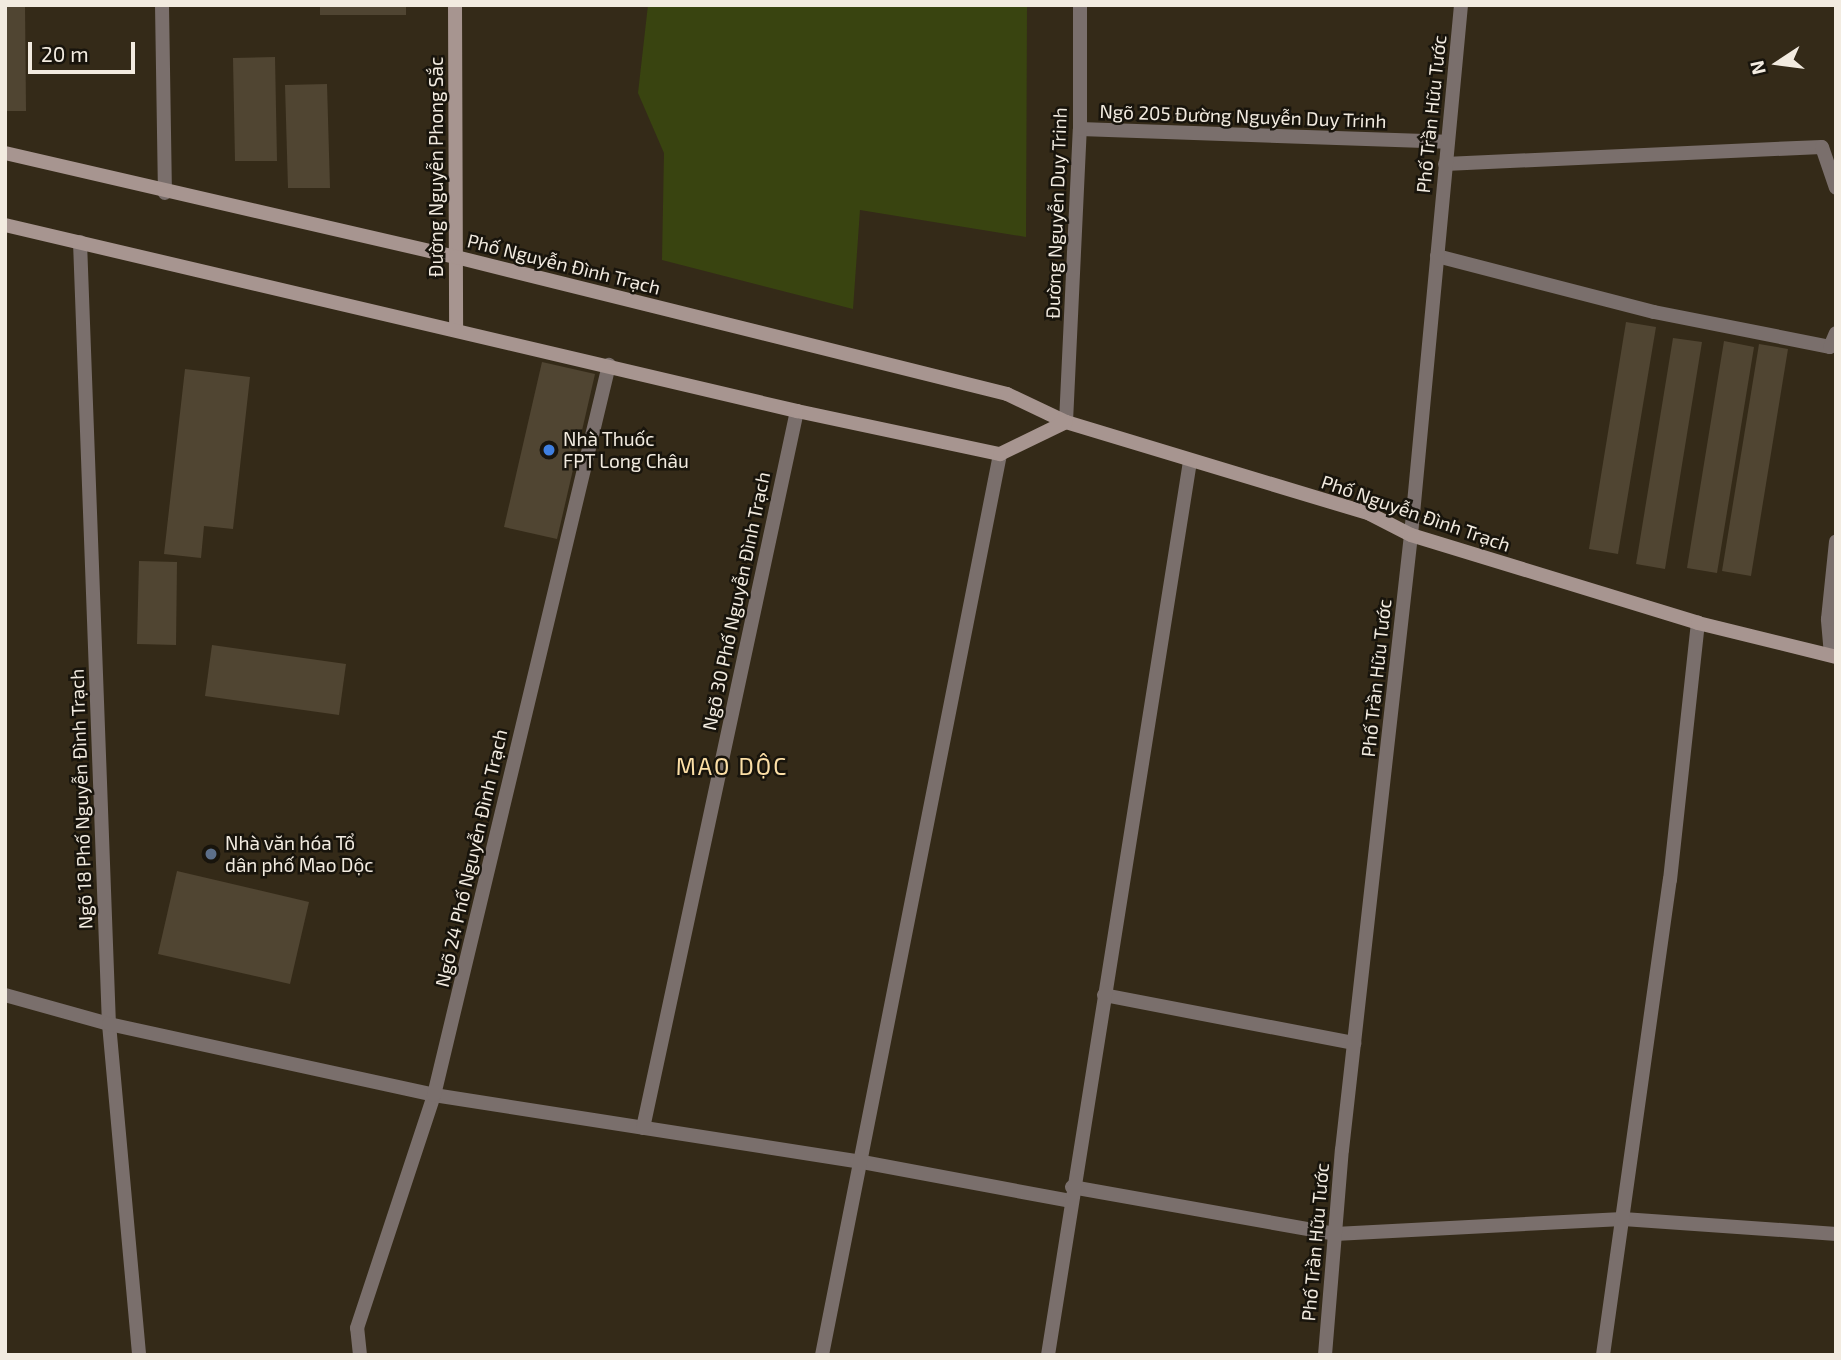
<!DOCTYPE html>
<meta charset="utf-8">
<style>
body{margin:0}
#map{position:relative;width:1841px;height:1360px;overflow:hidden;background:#342a18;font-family:"Exo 2",sans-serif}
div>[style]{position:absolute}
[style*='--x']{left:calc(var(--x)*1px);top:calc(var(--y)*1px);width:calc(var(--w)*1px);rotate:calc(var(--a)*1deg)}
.green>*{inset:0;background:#394410}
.building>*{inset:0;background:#504532}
.street>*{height:14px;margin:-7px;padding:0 7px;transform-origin:7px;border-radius:7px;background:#7a6f6c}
.secondary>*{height:14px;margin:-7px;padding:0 7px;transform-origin:7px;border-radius:7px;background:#a79590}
.dots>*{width:19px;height:19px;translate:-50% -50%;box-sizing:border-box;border:4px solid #18140c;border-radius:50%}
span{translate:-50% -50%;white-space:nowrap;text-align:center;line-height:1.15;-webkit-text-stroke:5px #18140c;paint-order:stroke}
.street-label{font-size:19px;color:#f2ebe0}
.poi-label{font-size:19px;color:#f2ebe0}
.left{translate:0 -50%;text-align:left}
.quarter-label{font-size:23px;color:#fcdfa6;letter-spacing:2px}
.frame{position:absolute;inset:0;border:7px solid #f2ebe0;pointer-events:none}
.north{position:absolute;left:1743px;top:28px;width:70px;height:70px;-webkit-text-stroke:5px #18140c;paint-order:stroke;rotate:257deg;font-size:19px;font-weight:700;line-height:28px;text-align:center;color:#f2ebe0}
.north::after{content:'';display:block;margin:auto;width:24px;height:32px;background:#f2ebe0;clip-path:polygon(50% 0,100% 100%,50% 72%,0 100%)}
.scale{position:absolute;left:28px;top:42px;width:107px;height:32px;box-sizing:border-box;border:4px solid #f2ebe0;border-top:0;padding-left:9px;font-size:21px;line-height:24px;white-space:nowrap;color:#f2ebe0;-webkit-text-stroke:5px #18140c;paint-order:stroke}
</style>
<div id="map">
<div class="green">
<i style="clip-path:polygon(648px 5px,1027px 5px,1026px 237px,860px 210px,853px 309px,662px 260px,664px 153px,638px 93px)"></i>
</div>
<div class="building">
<i style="clip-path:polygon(5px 5px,25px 5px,26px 111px,5px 111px)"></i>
<i style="clip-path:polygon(320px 5px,406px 5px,406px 15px,320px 15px)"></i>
<i style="clip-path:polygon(275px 57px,277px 161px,235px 161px,233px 58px)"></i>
<i style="clip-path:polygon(327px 84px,330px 188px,288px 188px,285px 85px)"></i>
<i style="clip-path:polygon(1626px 322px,1656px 327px,1618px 554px,1589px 549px)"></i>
<i style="clip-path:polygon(1673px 338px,1702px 342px,1665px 569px,1636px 564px)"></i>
<i style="clip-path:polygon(1724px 341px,1754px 347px,1717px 573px,1687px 568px)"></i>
<i style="clip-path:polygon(1759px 344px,1788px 349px,1751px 576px,1722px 571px)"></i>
<i style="clip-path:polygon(542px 362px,595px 374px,557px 539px,504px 527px)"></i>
<i style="clip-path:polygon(185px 369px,250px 377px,233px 529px,204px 526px,201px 558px,164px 554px)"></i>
<i style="clip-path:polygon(139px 561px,177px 562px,176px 645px,137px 644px)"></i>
<i style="clip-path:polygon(212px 645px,346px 664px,339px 715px,205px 696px)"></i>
<i style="clip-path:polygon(177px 871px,309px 902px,290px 984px,158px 954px)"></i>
</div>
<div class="street">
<i style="--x:162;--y:5;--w:188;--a:89.1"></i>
<i style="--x:1080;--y:129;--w:367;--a:2"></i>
<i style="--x:1445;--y:164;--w:377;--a:-2.6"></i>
<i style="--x:1822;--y:147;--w:43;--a:71.1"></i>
<i style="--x:80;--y:242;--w:783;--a:87.88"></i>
<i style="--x:109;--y:1024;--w:332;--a:84.8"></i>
<i style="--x:1437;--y:256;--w:224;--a:14.5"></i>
<i style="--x:1654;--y:312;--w:179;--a:11.2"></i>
<i style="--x:1830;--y:347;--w:15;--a:-67"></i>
<i style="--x:1066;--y:422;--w:293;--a:-87.3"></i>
<i style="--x:1080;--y:129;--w:124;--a:-90"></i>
<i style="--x:1831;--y:655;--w:36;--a:-95"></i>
<i style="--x:1828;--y:619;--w:78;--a:-84.1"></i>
<i style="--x:5;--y:995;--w:108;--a:15.6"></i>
<i style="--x:109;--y:1024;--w:333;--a:12.3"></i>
<i style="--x:434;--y:1095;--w:428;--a:8.9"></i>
<i style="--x:857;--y:1161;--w:217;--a:10.6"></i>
<i style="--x:1104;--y:995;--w:255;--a:10.9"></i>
<i style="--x:643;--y:1128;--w:733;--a:-77.88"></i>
<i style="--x:1072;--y:1187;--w:267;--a:10.1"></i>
<i style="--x:1335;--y:1234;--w:288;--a:-3"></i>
<i style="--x:1623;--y:1219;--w:214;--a:4"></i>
<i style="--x:360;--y:1355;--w:27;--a:-96"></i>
<i style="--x:357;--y:1328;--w:245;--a:-71.7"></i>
<i style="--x:434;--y:1095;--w:751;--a:-76.52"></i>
<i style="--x:822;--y:1355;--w:918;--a:-78.82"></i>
<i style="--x:1048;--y:1355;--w:905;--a:-80.97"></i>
<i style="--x:1325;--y:1355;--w:206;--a:-85.3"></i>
<i style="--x:1342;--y:1150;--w:619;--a:-83.6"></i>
<i style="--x:1411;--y:535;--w:532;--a:-84.61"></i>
<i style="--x:1603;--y:1355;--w:480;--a:-82"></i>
<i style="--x:1670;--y:880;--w:259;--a:-83.8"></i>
</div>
<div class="secondary">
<i style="--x:455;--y:5;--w:324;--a:89.8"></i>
<i style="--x:5;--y:153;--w:463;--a:13"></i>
<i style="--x:456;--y:257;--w:568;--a:13.96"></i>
<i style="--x:1007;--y:394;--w:65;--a:25.4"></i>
<i style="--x:1066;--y:422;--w:318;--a:16.8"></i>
<i style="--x:1370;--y:514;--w:46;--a:27.1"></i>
<i style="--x:1411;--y:535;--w:300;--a:17"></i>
<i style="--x:1698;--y:623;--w:142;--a:13.8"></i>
<i style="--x:5;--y:225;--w:814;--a:13.22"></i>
<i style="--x:797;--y:411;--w:208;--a:12"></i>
<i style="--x:1000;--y:454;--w:73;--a:-25.9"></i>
</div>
<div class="dots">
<i style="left:549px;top:450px;background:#3f7fe0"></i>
<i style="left:211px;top:854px;background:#5c6f8a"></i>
</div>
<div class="street-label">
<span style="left:1431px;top:114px;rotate:-84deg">Phố Trần Hữu Tước</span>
<span style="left:1243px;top:116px;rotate:2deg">Ngõ 205 Đường Nguyễn Duy Trinh</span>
<span style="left:436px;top:167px;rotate:-90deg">Đường Nguyễn Phong Sắc</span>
<span style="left:1056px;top:213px;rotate:-88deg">Đường Nguyễn Duy Trinh</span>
<span style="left:564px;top:264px;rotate:14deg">Phố Nguyễn Đình Trạch</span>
<span style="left:1416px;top:513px;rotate:19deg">Phố Nguyễn Đình Trạch</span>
<span style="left:736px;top:601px;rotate:-78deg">Ngõ 30 Phố Nguyễn Đình Trạch</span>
<span style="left:1376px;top:678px;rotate:-84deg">Phố Trần Hữu Tước</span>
<span style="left:81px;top:799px;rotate:-92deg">Ngõ 18 Phố Nguyễn Đình Trạch</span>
<span style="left:471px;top:858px;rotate:-77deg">Ngõ 24 Phố Nguyễn Đình Trạch</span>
<span style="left:1315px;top:1242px;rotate:-85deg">Phố Trần Hữu Tước</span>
</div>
<div class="poi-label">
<span class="left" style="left:563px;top:450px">Nhà Thuốc<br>FPT Long Châu</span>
<span class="left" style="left:225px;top:854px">Nhà văn hóa Tổ<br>dân phố Mao Dộc</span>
</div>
<div class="quarter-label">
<span style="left:732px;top:766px">MAO DỘC</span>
</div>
<div class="frame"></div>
<div class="north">N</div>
<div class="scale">20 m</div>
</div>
